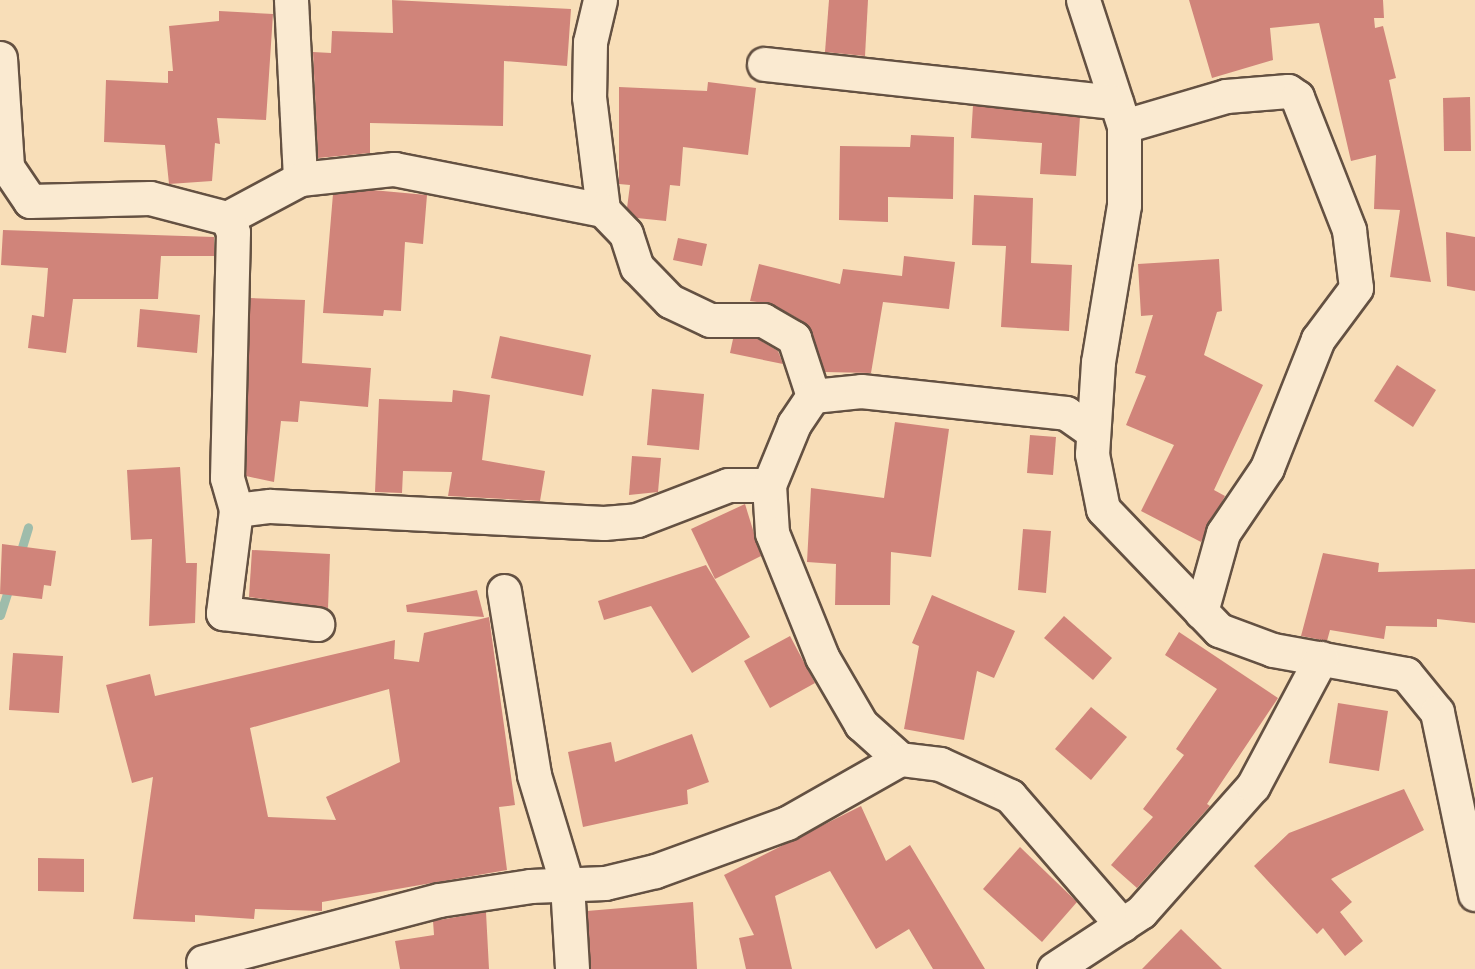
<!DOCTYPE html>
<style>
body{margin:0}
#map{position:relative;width:1475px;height:969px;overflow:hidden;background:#f8deb8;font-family:Vollkorn,serif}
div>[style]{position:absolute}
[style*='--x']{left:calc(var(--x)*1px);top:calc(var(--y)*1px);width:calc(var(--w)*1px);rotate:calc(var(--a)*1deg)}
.stream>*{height:9px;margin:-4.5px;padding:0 4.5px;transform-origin:4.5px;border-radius:4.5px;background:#9ebcab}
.building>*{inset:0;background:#d0847a}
.roads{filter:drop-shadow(2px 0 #645142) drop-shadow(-2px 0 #645142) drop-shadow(0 2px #645142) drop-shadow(0 -2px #645142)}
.minor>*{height:33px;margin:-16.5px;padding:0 16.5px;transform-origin:16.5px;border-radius:16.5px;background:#faead1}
span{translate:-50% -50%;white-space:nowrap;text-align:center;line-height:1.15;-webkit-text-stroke:6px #faead1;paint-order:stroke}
</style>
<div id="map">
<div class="stream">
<i style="--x:19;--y:557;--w:31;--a:-73"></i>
<i style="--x:0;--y:615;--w:33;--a:-72"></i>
</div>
<div class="building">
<i style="clip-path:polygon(392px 0,571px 9px,567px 66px,504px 61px,503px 126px,370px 123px,370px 153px,318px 158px,313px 52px,331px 53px,332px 31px,393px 33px)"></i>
<i style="clip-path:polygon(829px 0,868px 0,865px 56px,825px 52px)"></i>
<i style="clip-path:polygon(1189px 0,1383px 0,1384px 18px,1374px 18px,1375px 28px,1383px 26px,1396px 78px,1389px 80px,1431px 282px,1390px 277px,1400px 210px,1374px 209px,1376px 155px,1351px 161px,1319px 23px,1270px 28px,1273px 60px,1212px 78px)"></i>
<i style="clip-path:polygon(219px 11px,273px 14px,266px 120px,217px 118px,220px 144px,215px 143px,212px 181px,169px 184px,165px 145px,104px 142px,106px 80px,168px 83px,168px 71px,173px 71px,169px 26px,219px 21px)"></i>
<i style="clip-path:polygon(708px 82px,756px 88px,748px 155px,683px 147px,680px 186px,670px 185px,666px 221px,637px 218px,627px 208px,630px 185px,619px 184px,619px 87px,707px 91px)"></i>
<i style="clip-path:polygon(1470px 97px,1471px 151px,1444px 151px,1443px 98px)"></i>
<i style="clip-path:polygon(973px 105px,1080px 117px,1076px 176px,1040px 174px,1042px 143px,971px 138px)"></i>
<i style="clip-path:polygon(911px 135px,954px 137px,953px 199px,888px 197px,888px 222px,839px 220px,840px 146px,910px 147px)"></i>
<i style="clip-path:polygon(372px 190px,427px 195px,423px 244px,405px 242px,401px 311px,384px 310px,383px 316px,323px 313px,333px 194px)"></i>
<i style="clip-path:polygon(974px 195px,1033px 198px,1031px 263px,1072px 265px,1069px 331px,1001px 327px,1006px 246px,972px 245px)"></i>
<i style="clip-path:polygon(3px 230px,214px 237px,214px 256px,161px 256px,158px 299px,73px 299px,66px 353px,28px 348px,32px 315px,44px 317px,48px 268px,1px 265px)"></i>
<i style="clip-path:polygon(1446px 232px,1475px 237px,1475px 291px,1447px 286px)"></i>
<i style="clip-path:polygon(678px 238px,707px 244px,702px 266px,673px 260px)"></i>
<i style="clip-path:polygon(904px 256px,955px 262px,949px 309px,883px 302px,871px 373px,825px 372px,804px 322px,772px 304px,750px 301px,759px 264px,840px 284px,843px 269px,902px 276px)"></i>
<i style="clip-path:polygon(1219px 259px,1222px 311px,1217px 312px,1204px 355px,1263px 385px,1214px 490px,1225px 496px,1201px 542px,1141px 511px,1174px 445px,1126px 425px,1146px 376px,1135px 373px,1153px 315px,1141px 316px,1138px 264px)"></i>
<i style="clip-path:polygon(250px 298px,305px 300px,302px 363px,371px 368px,368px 407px,300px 401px,298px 422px,281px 421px,274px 482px,246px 476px)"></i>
<i style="clip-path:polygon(140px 309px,200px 315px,197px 353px,137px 347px)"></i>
<i style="clip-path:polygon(500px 336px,591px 355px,583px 396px,491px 378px)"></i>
<i style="clip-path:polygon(733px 339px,758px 339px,778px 351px,783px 364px,730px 353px)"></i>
<i style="clip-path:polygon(1397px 365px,1436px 390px,1413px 427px,1374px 401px)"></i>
<i style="clip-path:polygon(652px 389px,704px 394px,699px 450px,647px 445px)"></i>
<i style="clip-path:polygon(453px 390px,490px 395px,482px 460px,545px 471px,540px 501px,448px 496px,452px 472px,403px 471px,402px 493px,375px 492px,379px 399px,452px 402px)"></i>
<i style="clip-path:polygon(895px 422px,949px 429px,931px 557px,891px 552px,890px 605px,835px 605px,836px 564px,807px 562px,811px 488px,884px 498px)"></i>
<i style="clip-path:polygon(1030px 435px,1056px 437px,1053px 475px,1027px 473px)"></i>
<i style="clip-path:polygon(632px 456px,661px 458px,658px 492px,629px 495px)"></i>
<i style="clip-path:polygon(180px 467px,186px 563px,197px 563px,195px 623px,149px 626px,152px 539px,131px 540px,127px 470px)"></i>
<i style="clip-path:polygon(745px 504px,761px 556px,715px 579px,691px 529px)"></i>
<i style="clip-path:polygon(1023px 529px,1051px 531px,1046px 593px,1018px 590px)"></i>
<i style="clip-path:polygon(2px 544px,56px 551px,51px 586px,44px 585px,42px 599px,0 594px)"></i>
<i style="clip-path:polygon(252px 550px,330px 554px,328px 608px,249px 597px)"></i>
<i style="clip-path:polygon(1323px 553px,1379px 563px,1378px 572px,1475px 569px,1475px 623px,1437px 619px,1437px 627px,1386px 626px,1384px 639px,1330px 630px,1327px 641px,1301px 636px)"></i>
<i style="clip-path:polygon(706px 565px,750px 637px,692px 673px,651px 606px,604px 620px,598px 601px)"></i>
<i style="clip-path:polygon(477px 590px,484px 617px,407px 612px,406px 605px)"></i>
<i style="clip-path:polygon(932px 595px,1015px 631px,994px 678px,977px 671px,964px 740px,904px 729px,919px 646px,912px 643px)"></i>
<i style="clip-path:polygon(1064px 616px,1112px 658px,1093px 680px,1044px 638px)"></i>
<i style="clip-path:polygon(evenodd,489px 617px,515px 805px,499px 807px,507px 870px,322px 902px,322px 911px,255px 909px,254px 919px,195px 915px,195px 922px,133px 919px,153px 777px,132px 783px,106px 685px,150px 674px,155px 696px,395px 640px,394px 659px,419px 662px,424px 633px,489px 617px,389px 689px,400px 762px,326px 797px,336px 820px,268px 817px,250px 728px,389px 689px)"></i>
<i style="clip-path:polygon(1179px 632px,1278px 698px,1207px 804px,1210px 806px,1137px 888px,1111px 865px,1153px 817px,1143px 809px,1184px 755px,1176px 749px,1217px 689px,1165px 655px)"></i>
<i style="clip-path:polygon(790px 636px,815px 683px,770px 708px,744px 661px)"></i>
<i style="clip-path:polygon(13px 653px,63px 656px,59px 713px,9px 710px)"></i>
<i style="clip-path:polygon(1338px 703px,1388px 711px,1379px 771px,1329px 763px)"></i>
<i style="clip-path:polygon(1091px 707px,1127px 737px,1091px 780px,1055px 749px)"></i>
<i style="clip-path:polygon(692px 734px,709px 782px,687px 790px,688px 804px,583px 827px,568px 752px,611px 742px,615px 762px)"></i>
<i style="clip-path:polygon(1404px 789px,1424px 830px,1331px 879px,1352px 902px,1340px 912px,1363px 941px,1345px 956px,1323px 928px,1317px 934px,1254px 866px,1289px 833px)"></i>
<i style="clip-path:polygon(861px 806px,886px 861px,910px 845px,985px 969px,933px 969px,909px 929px,876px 949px,830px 871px,775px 896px,792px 969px,746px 969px,739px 938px,754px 935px,724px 875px)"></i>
<i style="clip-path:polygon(1020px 847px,1077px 902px,1042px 942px,983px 889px)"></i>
<i style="clip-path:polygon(38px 858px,84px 859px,84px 892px,38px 891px)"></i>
<i style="clip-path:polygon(693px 902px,697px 969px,591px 969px,587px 911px)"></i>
<i style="clip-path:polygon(486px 912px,489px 969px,400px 969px,395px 941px,434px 935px,433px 921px)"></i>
<i style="clip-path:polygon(1181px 929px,1222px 969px,1142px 969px)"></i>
</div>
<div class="roads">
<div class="minor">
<i style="--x:291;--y:0;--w:179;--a:87.1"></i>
<i style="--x:600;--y:0;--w:43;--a:103.4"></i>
<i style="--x:590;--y:42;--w:55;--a:91"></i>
<i style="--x:589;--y:97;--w:114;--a:82.9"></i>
<i style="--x:1083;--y:0;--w:133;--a:72"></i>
<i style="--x:1124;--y:126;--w:79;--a:90"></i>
<i style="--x:1124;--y:205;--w:159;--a:99.4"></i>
<i style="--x:1098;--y:362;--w:92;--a:93.7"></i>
<i style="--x:1092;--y:454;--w:56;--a:78.7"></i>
<i style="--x:1103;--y:509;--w:168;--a:46.2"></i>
<i style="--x:1219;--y:630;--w:58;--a:20.3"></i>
<i style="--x:1273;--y:650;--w:135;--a:10.2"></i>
<i style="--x:1406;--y:674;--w:49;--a:50.8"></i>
<i style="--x:1437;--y:712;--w:186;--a:78.2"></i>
<i style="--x:0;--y:58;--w:109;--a:86.3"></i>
<i style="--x:7;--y:167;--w:41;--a:55.9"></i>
<i style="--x:30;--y:201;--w:120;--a:-1.4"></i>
<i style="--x:150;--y:198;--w:80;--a:14.6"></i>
<i style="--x:227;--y:218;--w:83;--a:-28.1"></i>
<i style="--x:300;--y:179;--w:95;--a:-6.1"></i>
<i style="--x:394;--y:169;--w:213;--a:11.1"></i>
<i style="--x:603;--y:210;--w:33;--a:46"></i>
<i style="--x:626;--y:234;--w:35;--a:72"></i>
<i style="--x:637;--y:267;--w:47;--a:45.9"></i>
<i style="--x:670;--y:301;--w:44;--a:25.4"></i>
<i style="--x:710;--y:320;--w:53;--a:0"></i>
<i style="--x:763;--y:320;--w:36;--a:30"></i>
<i style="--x:794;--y:338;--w:61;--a:71.9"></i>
<i style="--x:764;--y:64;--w:354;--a:6.2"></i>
<i style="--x:1124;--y:126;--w:106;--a:-16.4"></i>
<i style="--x:1226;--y:96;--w:62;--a:-4.6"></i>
<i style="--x:1288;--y:91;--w:11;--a:34"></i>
<i style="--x:1297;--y:97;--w:143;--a:68.6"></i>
<i style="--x:1349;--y:230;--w:58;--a:83.1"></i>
<i style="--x:1356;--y:288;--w:64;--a:126.7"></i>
<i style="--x:1318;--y:339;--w:139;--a:111.6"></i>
<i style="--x:1267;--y:468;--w:78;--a:124.1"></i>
<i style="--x:1223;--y:533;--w:82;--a:105.6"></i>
<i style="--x:227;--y:218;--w:15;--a:67"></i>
<i style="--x:233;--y:232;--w:246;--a:91.4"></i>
<i style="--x:227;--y:478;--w:33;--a:74"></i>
<i style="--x:236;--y:510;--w:34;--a:-7"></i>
<i style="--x:270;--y:506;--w:334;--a:2.9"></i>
<i style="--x:604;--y:523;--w:33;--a:-5"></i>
<i style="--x:637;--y:520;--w:97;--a:-21"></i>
<i style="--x:728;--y:485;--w:41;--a:0"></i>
<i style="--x:769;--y:485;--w:48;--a:86.4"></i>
<i style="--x:772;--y:533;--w:134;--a:68"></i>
<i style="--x:822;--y:657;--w:78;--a:59.8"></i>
<i style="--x:861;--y:724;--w:52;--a:41.9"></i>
<i style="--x:769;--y:485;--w:66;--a:-67.7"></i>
<i style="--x:794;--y:424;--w:34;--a:-56"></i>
<i style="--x:813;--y:396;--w:48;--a:-5.9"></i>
<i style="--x:861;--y:391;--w:206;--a:6.1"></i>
<i style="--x:1066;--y:413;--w:33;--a:35"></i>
<i style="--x:236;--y:510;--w:104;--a:97.2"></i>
<i style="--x:223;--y:613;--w:95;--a:6.7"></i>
<i style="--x:504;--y:591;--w:186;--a:80.7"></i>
<i style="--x:534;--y:775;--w:114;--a:73.2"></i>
<i style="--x:567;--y:884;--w:85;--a:86.6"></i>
<i style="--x:203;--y:962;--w:244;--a:-14.7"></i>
<i style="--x:439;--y:900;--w:92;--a:-8.7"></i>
<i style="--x:530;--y:886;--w:75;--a:-2.3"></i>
<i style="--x:605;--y:883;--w:51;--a:-13.5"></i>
<i style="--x:655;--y:871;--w:140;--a:-20"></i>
<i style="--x:787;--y:823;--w:130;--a:-29.5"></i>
<i style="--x:900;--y:759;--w:40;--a:7.1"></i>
<i style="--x:940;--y:764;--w:77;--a:24.6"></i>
<i style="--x:1010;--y:796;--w:171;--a:49"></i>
<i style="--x:1054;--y:969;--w:104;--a:-33.2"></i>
<i style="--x:1141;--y:912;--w:169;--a:-48.4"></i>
<i style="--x:1253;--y:786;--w:145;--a:-62"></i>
</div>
</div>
</div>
